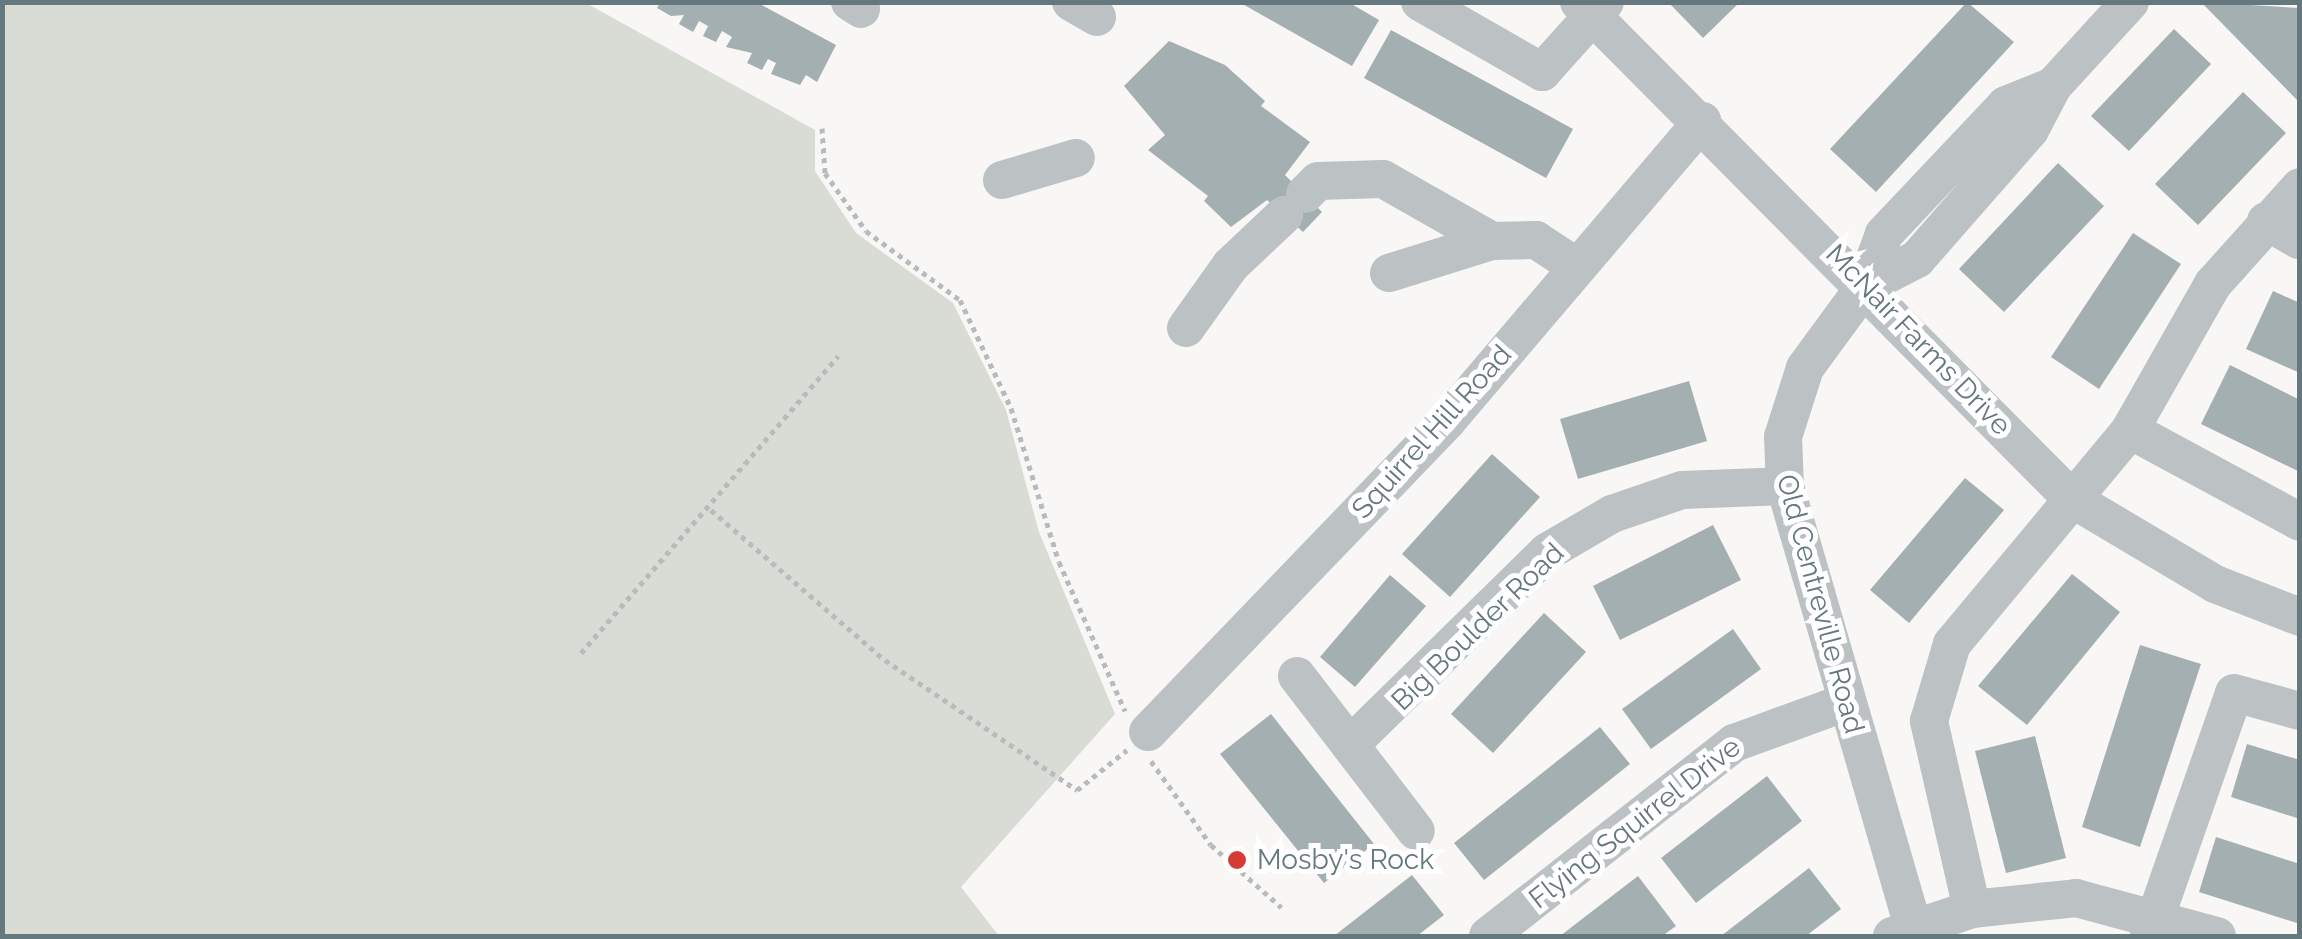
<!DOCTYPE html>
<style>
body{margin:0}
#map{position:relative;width:2302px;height:939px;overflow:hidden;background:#f8f7f5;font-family:Raleway,sans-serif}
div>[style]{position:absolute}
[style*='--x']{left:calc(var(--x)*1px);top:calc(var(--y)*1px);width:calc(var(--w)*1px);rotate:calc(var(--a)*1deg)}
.green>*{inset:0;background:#d9dcd5}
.building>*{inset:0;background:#a4afb2}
.path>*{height:5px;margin-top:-2.5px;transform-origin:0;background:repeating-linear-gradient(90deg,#b7bbbd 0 5px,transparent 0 10px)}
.minor>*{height:38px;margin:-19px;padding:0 19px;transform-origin:19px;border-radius:19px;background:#bcc2c4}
.dots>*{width:28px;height:28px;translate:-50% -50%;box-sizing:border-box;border:5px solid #fff;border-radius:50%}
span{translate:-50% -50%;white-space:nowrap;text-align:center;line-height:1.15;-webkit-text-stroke:10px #fff;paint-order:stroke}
.street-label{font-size:28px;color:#65787e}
.poi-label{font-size:28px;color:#65787e}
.left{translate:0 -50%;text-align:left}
.frame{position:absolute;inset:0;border:5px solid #65787e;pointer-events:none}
</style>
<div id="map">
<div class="green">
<i style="clip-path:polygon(2px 3px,586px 3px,815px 130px,815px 171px,856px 233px,953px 303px,1006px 410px,1039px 532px,1115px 714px,961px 887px,999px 936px,3px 936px)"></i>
</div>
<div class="building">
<i style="clip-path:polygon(661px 2px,756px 2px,836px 45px,817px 82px,806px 75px,800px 85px,771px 74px,776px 63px,768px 59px,762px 70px,747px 63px,752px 53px,726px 47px,732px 37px,722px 31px,716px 42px,703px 36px,708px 26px,699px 21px,693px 32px,679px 24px,684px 15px,671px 16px,657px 8px)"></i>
<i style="clip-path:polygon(1239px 2px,1348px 2px,1379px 20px,1352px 66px)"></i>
<i style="clip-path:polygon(1668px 2px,1740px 2px,1703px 38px)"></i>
<i style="clip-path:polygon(1967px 2px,2014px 42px,1876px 192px,1830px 149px)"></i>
<i style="clip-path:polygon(2201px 2px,2300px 8px,2300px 103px)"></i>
<i style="clip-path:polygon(2174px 29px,2211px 64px,2129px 151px,2091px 116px)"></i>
<i style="clip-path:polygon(1391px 30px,1573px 129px,1546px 178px,1364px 78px)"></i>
<i style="clip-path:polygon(1169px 41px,1225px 65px,1265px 101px,1261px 106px,1310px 142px,1285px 175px,1322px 212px,1303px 232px,1267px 200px,1231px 227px,1204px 201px,1208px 196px,1148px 150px,1165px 135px,1124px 86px)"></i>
<i style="clip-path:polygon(2243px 92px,2286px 133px,2198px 225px,2155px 184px)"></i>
<i style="clip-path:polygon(2058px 163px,2104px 206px,2004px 312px,1959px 269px)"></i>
<i style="clip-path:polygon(2133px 233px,2181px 264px,2099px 389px,2051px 357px)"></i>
<i style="clip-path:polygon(2273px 291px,2300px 303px,2300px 373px,2246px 349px)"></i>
<i style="clip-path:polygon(2230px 365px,2300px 400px,2300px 472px,2201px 424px)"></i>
<i style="clip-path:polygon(1689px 381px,1707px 441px,1578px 479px,1560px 419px)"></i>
<i style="clip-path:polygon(1492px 454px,1540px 497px,1450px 597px,1402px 554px)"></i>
<i style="clip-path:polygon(1965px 478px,2004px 510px,1909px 623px,1870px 590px)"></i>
<i style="clip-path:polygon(1713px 525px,1741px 580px,1620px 640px,1593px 586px)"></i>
<i style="clip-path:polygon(2072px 574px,2120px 612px,2027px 725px,1978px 686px)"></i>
<i style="clip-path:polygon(1390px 575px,1426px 606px,1355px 687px,1320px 657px)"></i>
<i style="clip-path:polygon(1544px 613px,1586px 652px,1493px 753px,1451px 714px)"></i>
<i style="clip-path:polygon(1733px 629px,1761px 669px,1651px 749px,1622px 709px)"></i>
<i style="clip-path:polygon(2140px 645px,2201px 664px,2140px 847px,2082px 827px)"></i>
<i style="clip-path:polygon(1271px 714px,1374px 844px,1324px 883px,1220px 754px)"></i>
<i style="clip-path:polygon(1600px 727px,1630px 764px,1484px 880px,1454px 843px)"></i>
<i style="clip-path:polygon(2035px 736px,2066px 858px,2006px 873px,1975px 751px)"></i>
<i style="clip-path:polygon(2247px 744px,2300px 760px,2300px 819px,2231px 797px)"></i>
<i style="clip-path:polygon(1767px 776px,1802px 821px,1696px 903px,1661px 858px)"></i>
<i style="clip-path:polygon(2216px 837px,2300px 864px,2300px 924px,2199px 892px)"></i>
<i style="clip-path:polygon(1809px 868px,1841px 909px,1806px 936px,1721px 936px)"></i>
<i style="clip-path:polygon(1412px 875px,1444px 915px,1417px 936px,1334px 936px)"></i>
<i style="clip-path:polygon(1638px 876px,1676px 926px,1662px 936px,1560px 936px)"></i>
</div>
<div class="path">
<i style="--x:822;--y:128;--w:45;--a:86.2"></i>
<i style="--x:825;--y:173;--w:71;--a:54.7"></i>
<i style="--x:866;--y:231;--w:117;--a:36.3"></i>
<i style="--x:960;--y:300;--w:119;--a:64.7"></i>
<i style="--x:1011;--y:408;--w:161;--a:72.7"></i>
<i style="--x:1059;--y:562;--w:163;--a:66.1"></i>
<i style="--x:711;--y:510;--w:230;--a:40.8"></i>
<i style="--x:885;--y:660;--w:232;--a:34.1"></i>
<i style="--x:1077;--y:790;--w:64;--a:-38.7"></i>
<i style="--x:581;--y:653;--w:393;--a:-49.1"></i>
<i style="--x:1151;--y:761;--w:103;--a:54.5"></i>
<i style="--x:1211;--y:845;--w:94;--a:41.5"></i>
</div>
<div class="minor">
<i style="--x:850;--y:2;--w:13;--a:32"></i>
<i style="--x:1071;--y:2;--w:30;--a:30"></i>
<i style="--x:1420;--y:2;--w:141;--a:29.8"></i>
<i style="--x:1542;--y:72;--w:94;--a:-48"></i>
<i style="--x:1579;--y:2;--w:700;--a:45.23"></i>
<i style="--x:2072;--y:499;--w:166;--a:30.7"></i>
<i style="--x:2215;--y:584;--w:91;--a:21.2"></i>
<i style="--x:2053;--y:86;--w:114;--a:-47.5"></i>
<i style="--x:1002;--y:180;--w:77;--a:-16.6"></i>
<i style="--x:1305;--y:194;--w:18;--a:-45"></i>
<i style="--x:1318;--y:181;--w:65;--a:-1.8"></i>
<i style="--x:1383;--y:179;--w:125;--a:29.6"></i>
<i style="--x:1492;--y:241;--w:44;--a:-1.3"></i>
<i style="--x:1536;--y:240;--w:49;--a:33.4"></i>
<i style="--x:2266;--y:221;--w:39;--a:30"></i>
<i style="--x:1389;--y:273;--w:108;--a:-17.3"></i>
<i style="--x:1865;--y:286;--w:59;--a:-27.4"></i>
<i style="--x:1917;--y:259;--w:171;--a:-48.8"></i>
<i style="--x:2030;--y:130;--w:50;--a:-62.4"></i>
<i style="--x:2053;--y:86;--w:51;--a:158"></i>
<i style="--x:2006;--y:105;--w:178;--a:133.4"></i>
<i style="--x:1884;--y:234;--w:55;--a:110.1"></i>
<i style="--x:1865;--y:286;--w:102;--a:126.2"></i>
<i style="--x:1805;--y:368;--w:72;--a:107.7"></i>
<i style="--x:1783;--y:437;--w:49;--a:87.7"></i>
<i style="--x:1785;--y:486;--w:469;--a:73.8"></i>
<i style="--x:1186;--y:328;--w:77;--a:-54.5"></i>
<i style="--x:1231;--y:265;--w:73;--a:-43.3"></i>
<i style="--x:2130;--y:430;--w:193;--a:28.4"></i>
<i style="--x:1297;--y:676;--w:195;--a:52.5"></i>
<i style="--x:1148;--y:732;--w:431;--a:-46.1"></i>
<i style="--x:1447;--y:421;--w:394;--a:-49.6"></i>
<i style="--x:1350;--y:745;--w:276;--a:-44.4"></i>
<i style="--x:1547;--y:552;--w:75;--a:-30.3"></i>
<i style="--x:1612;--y:514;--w:74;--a:-18.9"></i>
<i style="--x:1682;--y:490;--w:103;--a:-2.2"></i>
<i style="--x:1972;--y:909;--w:193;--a:-102.9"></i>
<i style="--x:1929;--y:721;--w:80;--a:-73.4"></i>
<i style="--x:1952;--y:644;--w:278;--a:-50.2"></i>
<i style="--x:2130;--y:430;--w:168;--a:-60.4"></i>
<i style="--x:2213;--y:284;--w:130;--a:-48.1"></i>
<i style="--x:1488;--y:936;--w:313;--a:-38.1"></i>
<i style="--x:1734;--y:743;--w:117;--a:-20"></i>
<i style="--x:1892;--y:936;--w:84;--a:-18.6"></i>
<i style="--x:1972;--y:909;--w:105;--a:-6"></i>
<i style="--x:2076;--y:898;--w:146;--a:15.1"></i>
<i style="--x:2149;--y:936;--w:257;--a:-70.7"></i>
<i style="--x:2234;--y:693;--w:68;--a:15.3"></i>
</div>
<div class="dots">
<i style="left:1237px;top:860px;background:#d73b36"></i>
</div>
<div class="street-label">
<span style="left:1918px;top:340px;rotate:46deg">McNair Farms Drive</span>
<span style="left:1432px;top:432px;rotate:-48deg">Squirrel Hill Road</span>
<span style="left:1820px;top:604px;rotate:75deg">Old Centreville Road</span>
<span style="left:1478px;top:627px;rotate:-44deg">Big Boulder Road</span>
<span style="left:1635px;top:823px;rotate:-38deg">Flying Squirrel Drive</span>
</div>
<div class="poi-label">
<span class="left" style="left:1257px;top:860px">Mosby's Rock</span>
</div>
<div class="frame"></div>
</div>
